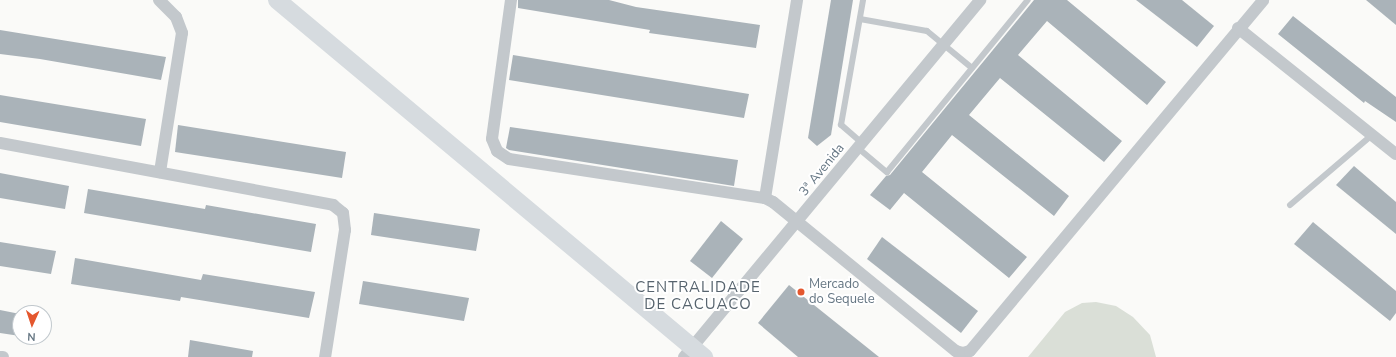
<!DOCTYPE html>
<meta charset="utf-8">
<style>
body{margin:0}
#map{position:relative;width:1396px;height:357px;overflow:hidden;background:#fafaf8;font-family:"Nunito Sans",sans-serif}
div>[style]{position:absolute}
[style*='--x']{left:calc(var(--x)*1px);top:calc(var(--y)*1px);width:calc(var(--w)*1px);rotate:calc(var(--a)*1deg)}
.green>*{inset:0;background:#dadfd7}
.building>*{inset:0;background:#aab3b9}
.lane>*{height:6px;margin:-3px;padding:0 3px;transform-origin:3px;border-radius:3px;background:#c3c8cc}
.street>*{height:12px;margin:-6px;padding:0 6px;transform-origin:6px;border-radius:6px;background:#c3c8cc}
.secondary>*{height:18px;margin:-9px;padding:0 9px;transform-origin:9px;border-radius:9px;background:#d6dbdf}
.dots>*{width:11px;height:11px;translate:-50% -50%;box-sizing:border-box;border:2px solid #fff;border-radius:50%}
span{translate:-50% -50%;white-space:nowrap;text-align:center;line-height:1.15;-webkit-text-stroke:4px #fff;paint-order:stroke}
.street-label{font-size:13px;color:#657683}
.poi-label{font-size:13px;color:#657683}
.left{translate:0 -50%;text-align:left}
.quarter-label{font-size:15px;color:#57646e;letter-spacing:1px}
.north{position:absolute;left:12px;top:305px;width:40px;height:40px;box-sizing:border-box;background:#fff;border:1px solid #c1c8cd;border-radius:50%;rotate:183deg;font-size:11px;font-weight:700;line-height:16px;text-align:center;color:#657683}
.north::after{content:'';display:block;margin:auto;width:14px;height:18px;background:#e4572e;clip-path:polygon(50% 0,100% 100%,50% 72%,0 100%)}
</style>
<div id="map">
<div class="green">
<i style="clip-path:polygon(1096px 302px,1116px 306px,1133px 317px,1150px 335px,1156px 357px,1028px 357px,1065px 312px,1082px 303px)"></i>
</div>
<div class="building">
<i style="clip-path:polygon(518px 0,609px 0,636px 7px,760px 25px,756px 48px,649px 33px,650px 30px,518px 8px)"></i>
<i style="clip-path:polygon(831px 0,853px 0,831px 135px,817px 146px,808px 138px)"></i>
<i style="clip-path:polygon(1034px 0,1067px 0,1166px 82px,1147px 105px,1047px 21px,1018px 55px,1122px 141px,1104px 162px,1000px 78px,969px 115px,1069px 196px,1054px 216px,952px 135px,922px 172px,1027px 257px,1009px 278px,904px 193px,890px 210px,870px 195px,886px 176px,890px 175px)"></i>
<i style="clip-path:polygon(1136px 0,1182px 0,1214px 26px,1197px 47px)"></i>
<i style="clip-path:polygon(1366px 0,1396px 0,1396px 25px)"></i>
<i style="clip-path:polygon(1293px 16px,1396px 97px,1396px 122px,1365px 101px,1364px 103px,1278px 34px)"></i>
<i style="clip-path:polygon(0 30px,166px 57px,161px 80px,40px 59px,0 54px)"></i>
<i style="clip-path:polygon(513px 55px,749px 94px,744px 118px,509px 80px)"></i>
<i style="clip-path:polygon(0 95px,146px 119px,141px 146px,0 122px)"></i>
<i style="clip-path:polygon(178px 125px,346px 152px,342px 178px,175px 152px)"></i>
<i style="clip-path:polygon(510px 127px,738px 160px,734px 186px,509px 150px,506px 148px)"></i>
<i style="clip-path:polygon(1354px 166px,1396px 202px,1396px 234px,1336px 185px)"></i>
<i style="clip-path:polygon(0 173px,69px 186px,65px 209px,0 198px)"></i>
<i style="clip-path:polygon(88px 189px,205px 209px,206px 205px,316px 224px,311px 252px,84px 213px)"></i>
<i style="clip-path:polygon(374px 213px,480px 229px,476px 251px,371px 235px)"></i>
<i style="clip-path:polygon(721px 221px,743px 239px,712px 278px,690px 261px)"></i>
<i style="clip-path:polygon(1313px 222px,1396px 291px,1396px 313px,1390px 321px,1294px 244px)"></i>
<i style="clip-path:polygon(882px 237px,978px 311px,961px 333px,867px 259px)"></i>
<i style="clip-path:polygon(0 242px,56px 251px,51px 274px,0 266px)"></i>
<i style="clip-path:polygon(75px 258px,201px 280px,203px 274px,315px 292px,309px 318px,181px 297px,180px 301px,71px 284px)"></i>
<i style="clip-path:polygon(363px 281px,469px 298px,464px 321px,359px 304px)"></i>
<i style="clip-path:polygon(789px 285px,879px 357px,798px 357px,758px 323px)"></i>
<i style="clip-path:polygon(0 310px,20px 314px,20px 336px,0 333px)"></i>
<i style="clip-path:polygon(190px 340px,253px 351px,252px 357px,188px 357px)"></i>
</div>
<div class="lane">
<i style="--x:860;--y:19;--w:68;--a:10.2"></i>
<i style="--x:927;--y:31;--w:58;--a:39.4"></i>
<i style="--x:862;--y:143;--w:28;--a:-139"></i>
<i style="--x:841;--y:125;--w:127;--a:-80"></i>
<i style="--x:858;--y:148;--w:38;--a:40"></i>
<i style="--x:887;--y:172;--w:222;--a:-50.7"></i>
<i style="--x:1290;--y:205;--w:108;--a:-40.5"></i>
</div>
<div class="street">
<i style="--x:159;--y:0;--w:24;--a:45"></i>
<i style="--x:176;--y:17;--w:17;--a:69"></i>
<i style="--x:182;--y:33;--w:141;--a:99"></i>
<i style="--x:511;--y:0;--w:140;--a:97.8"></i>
<i style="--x:492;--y:139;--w:13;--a:67"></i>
<i style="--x:497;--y:151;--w:14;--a:34"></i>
<i style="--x:509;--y:159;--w:259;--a:8.7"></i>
<i style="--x:765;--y:198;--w:9;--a:27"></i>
<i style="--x:773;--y:202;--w:236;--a:39.2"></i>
<i style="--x:956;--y:351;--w:7;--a:16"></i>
<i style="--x:963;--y:353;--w:7;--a:-16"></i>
<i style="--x:970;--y:351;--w:457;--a:-50.1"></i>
<i style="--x:1238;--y:28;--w:202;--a:38.6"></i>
<i style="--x:0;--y:143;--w:339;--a:10.5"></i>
<i style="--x:333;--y:205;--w:13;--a:39"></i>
<i style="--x:343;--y:213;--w:17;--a:83"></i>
<i style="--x:345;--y:230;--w:129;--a:98.9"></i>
<i style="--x:765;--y:198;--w:201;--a:-80.8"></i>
<i style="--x:0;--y:357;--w:3;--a:0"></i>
<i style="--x:684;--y:357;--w:464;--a:-50.3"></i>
</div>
<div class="secondary">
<i style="--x:277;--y:0;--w:557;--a:39.9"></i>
</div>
<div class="dots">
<i style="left:801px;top:292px;background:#e4572e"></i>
</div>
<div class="street-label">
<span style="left:822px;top:170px;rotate:-51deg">3ª Avenida</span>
</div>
<div class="poi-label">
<span class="left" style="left:809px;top:292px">Mercado<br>do Sequele</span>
</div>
<div class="quarter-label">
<span style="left:698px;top:296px">CENTRALIDADE<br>DE CACUACO</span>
</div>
<div class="north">N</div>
</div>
